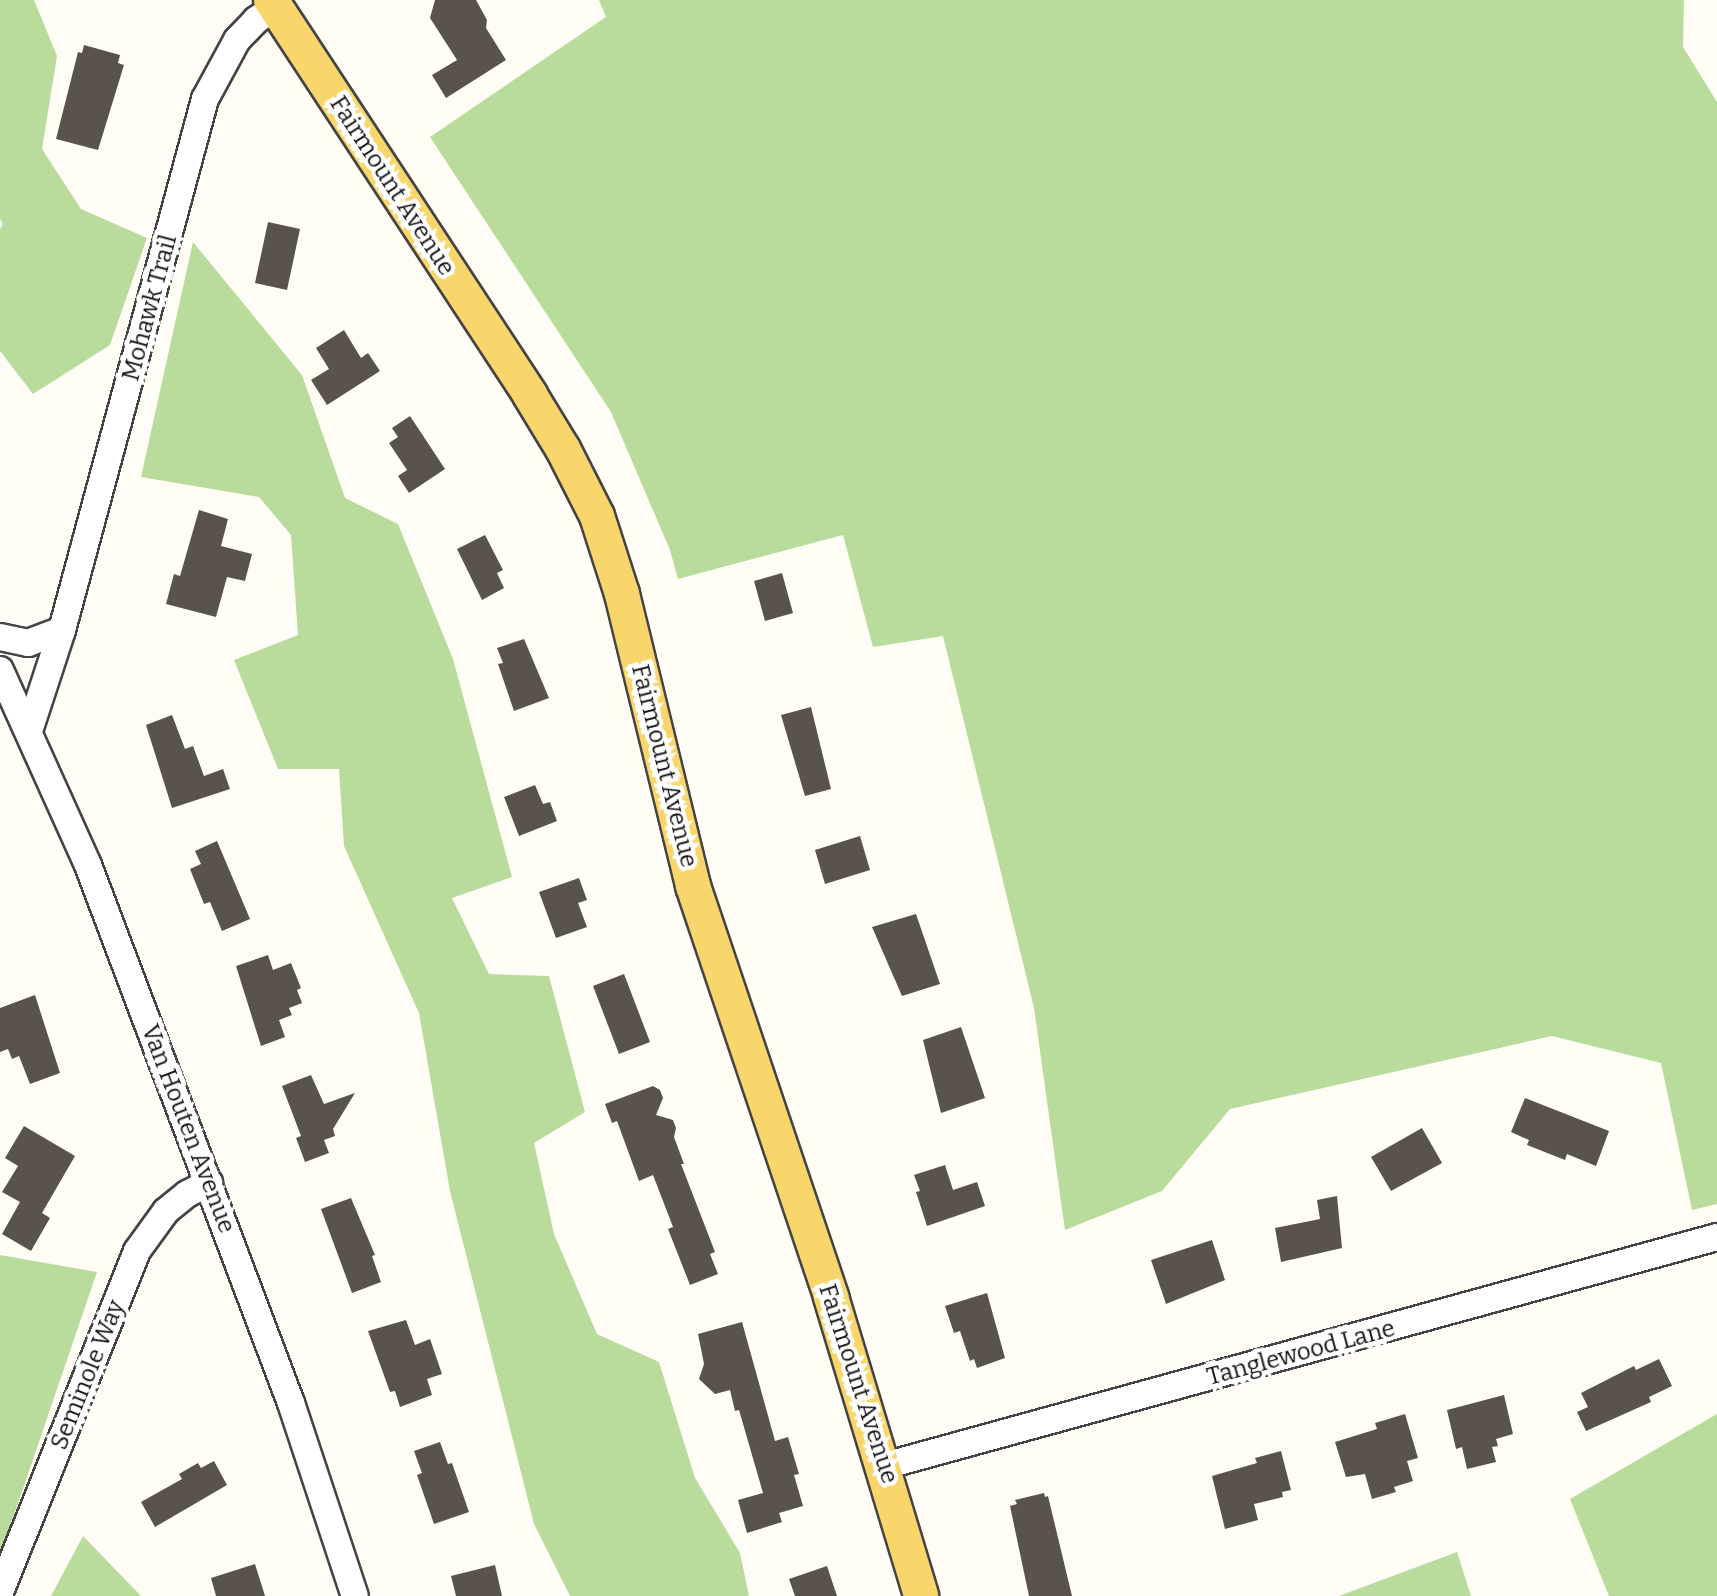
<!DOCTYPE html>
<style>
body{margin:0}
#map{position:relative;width:1717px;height:1596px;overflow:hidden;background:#fffdf5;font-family:Bitter,serif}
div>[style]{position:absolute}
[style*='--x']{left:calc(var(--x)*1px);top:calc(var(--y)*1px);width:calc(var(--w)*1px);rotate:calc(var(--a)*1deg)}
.forest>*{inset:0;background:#b9dc9c}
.building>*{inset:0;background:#5a524d}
.roads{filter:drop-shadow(2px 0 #444) drop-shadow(-2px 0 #444) drop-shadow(0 2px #444) drop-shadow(0 -2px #444)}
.minor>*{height:26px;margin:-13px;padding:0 13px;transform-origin:13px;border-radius:13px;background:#fff}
.major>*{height:34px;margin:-17px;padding:0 17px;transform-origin:17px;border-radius:17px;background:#f9d66b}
span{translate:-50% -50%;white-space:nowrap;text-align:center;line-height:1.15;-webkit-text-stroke:8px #fff;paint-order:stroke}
.street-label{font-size:24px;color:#111}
</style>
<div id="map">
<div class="forest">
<i style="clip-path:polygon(0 0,34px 0,57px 56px,42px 149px,81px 209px,147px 238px,110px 345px,33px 394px,0 351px,0 229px,3px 224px,0 219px)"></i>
<i style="clip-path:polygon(599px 0,1684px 0,1683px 47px,1717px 102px,1717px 1204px,1692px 1210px,1661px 1063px,1552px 1036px,1230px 1109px,1162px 1191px,1065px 1230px,1034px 1008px,943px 636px,873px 647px,843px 535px,678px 579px,670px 550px,611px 412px,430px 137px,606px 17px)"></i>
<i style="clip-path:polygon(193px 242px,302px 375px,345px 498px,398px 524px,453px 659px,512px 877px,452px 898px,489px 974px,549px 976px,585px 1112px,534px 1143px,554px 1234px,597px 1334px,659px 1362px,695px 1478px,740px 1553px,749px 1596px,570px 1596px,534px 1524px,450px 1191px,419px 1013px,344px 846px,339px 769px,278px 769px,234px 660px,298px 635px,291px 535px,259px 497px,141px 477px)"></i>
<i style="clip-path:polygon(0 1255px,97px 1272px,0 1556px)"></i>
<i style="clip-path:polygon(1717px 1414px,1717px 1596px,1609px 1596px,1570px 1499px)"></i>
<i style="clip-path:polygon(83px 1536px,141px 1596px,51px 1596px)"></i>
<i style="clip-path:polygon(1457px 1552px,1471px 1596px,1339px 1596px)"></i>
</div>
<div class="building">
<i style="clip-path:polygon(435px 0,476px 0,487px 20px,486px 28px,506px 60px,446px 98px,432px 75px,457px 60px,430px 18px)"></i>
<i style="clip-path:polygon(84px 45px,120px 55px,118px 63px,124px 65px,98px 150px,56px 139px,78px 52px,82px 53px)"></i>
<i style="clip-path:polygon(268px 222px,300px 229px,287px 290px,255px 283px)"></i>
<i style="clip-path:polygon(344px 330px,361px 358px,368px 353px,380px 371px,327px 405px,311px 380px,329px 369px,316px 348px)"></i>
<i style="clip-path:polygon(410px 416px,445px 469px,409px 493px,398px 476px,407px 470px,389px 443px,398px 437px,392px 428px)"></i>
<i style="clip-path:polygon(199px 510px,228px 519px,221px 546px,252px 554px,245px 581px,227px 577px,216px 617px,166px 604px,174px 574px,180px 576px)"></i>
<i style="clip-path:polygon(485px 535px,503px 570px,497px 573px,504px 588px,482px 600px,457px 549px)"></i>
<i style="clip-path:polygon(782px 573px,793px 613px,765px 621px,754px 581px)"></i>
<i style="clip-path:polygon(524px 639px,549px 698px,514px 711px,498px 664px,503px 663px,497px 648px)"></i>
<i style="clip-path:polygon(811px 707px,831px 789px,805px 796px,781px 715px)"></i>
<i style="clip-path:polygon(172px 715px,185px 749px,193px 746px,204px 776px,223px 769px,230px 789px,172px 808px,146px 725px)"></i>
<i style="clip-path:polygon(535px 785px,543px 804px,550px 802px,557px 821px,519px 836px,504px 797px)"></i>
<i style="clip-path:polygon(860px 836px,870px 870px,825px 884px,815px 850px)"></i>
<i style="clip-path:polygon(217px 841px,250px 919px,222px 931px,210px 902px,204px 904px,190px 869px,201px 864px,195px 851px)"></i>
<i style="clip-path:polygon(579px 878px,587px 900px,578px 903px,587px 927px,556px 938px,539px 892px)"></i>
<i style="clip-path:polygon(916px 914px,940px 984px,902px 996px,872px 927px)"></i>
<i style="clip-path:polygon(268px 955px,273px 970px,291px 963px,301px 988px,297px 990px,302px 1003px,289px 1008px,292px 1015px,279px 1020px,285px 1037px,261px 1046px,236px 966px)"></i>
<i style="clip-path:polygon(624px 974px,650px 1042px,619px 1054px,593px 986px)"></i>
<i style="clip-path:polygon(35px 995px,60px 1073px,30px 1084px,19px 1056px,12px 1059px,8px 1049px,0 1052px,0 1008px)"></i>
<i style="clip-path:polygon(961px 1027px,985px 1098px,941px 1113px,923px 1040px)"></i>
<i style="clip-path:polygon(311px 1075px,324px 1104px,355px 1093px,333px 1129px,335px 1136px,324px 1140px,329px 1153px,305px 1162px,296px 1138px,301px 1136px,282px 1086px)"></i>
<i style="clip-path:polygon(653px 1086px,660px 1090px,663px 1098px,656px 1115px,673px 1120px,676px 1128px,674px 1137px,684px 1164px,681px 1164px,715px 1252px,710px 1254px,718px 1274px,690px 1285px,668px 1229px,673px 1227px,653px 1175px,639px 1181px,617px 1121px,612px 1123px,605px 1104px)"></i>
<i style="clip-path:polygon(1525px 1098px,1609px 1131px,1596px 1166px,1567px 1154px,1565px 1160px,1527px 1145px,1529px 1140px,1511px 1132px)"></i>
<i style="clip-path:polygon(24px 1126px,75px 1156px,42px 1213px,50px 1218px,31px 1251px,2px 1234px,20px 1202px,2px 1192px,18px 1166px,5px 1158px)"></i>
<i style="clip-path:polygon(1422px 1128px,1442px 1163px,1391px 1191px,1371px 1157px)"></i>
<i style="clip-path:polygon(945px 1165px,953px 1190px,977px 1182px,985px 1206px,927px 1226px,916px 1192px,920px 1191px,914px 1175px)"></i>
<i style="clip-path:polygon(1337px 1196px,1342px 1248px,1281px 1262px,1275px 1228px,1320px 1219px,1317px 1200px)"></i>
<i style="clip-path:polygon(351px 1198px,375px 1255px,372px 1256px,381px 1282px,352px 1293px,321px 1209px)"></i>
<i style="clip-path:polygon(1212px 1240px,1225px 1280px,1166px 1304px,1151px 1260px)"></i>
<i style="clip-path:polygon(987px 1293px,1005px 1358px,977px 1368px,974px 1359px,970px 1361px,960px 1331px,954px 1333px,945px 1306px)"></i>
<i style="clip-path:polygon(406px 1320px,415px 1345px,430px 1339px,442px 1374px,427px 1379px,432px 1395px,400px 1407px,395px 1391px,390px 1392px,368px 1331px)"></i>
<i style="clip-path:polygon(742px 1322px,775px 1441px,788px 1437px,799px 1474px,794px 1475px,803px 1506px,779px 1513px,782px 1522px,747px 1533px,738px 1500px,763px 1493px,739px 1410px,735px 1411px,730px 1390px,715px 1394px,699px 1379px,704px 1364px,698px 1334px)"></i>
<i style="clip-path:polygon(1659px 1359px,1672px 1386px,1649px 1397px,1651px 1402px,1586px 1431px,1577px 1412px,1588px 1407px,1581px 1393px,1634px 1366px,1636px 1370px)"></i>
<i style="clip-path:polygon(1504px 1395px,1513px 1434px,1496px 1439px,1498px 1446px,1492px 1447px,1496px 1462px,1467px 1469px,1462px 1447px,1456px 1449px,1447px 1410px)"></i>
<i style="clip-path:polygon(1405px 1414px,1418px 1458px,1407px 1461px,1413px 1481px,1394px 1487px,1396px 1492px,1372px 1499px,1365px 1474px,1346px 1477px,1335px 1442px,1377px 1429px,1375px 1423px)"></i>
<i style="clip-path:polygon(440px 1442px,448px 1464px,452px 1463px,469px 1512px,434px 1524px,417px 1475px,422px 1473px,414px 1451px)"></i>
<i style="clip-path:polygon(1281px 1451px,1291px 1490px,1282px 1492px,1283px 1497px,1254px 1504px,1258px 1520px,1225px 1529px,1212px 1476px,1257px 1463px,1255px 1458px)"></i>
<i style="clip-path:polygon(214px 1461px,227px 1485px,155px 1527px,141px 1502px,182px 1479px,179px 1474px,198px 1463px,201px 1468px)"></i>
<i style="clip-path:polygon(1044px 1493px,1045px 1497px,1048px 1496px,1072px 1596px,1029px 1596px,1010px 1506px,1017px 1504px,1015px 1500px)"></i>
<i style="clip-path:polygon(255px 1564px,265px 1596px,216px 1596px,211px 1578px)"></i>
<i style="clip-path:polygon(495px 1565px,502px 1596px,456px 1596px,451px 1576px)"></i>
<i style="clip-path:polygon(827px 1566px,837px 1596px,795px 1596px,789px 1579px)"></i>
</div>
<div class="roads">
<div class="minor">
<i style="--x:0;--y:637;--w:29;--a:12"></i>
<i style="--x:28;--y:643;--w:36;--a:-21"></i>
<i style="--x:62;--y:630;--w:550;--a:-74.93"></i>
<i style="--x:205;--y:99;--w:67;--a:-61.5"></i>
<i style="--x:237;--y:40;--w:28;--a:-46"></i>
<i style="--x:256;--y:20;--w:24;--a:-33"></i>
<i style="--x:0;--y:670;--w:214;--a:65.7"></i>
<i style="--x:88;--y:865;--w:575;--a:69.33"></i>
<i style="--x:291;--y:1403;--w:203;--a:71.7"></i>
<i style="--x:29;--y:731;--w:106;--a:-71.9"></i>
<i style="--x:884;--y:1466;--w:864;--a:-15.37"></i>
<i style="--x:0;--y:1592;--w:367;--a:-68.1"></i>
<i style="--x:137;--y:1251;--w:49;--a:-54.1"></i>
<i style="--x:166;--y:1211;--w:27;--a:-39"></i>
<i style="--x:187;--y:1194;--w:25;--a:-27"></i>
</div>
<div class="major">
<i style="--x:271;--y:0;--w:472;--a:56.7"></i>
<i style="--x:530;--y:395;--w:63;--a:58.6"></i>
<i style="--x:563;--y:449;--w:75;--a:63.1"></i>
<i style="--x:597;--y:516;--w:82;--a:72.2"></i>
<i style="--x:622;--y:594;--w:301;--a:76.3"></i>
<i style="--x:693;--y:886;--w:434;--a:71.4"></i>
<i style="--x:831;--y:1297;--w:312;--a:73.2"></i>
</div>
</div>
<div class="street-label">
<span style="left:392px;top:186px;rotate:57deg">Fairmount Avenue</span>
<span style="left:150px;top:308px;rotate:-75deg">Mohawk Trail</span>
<span style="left:664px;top:766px;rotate:76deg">Fairmount Avenue</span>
<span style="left:188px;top:1129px;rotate:69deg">Van Houten Avenue</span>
<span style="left:1301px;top:1353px;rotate:-15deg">Tanglewood Lane</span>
<span style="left:88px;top:1375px;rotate:-68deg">Seminole Way</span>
<span style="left:858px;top:1384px;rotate:72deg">Fairmount Avenue</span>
</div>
</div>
